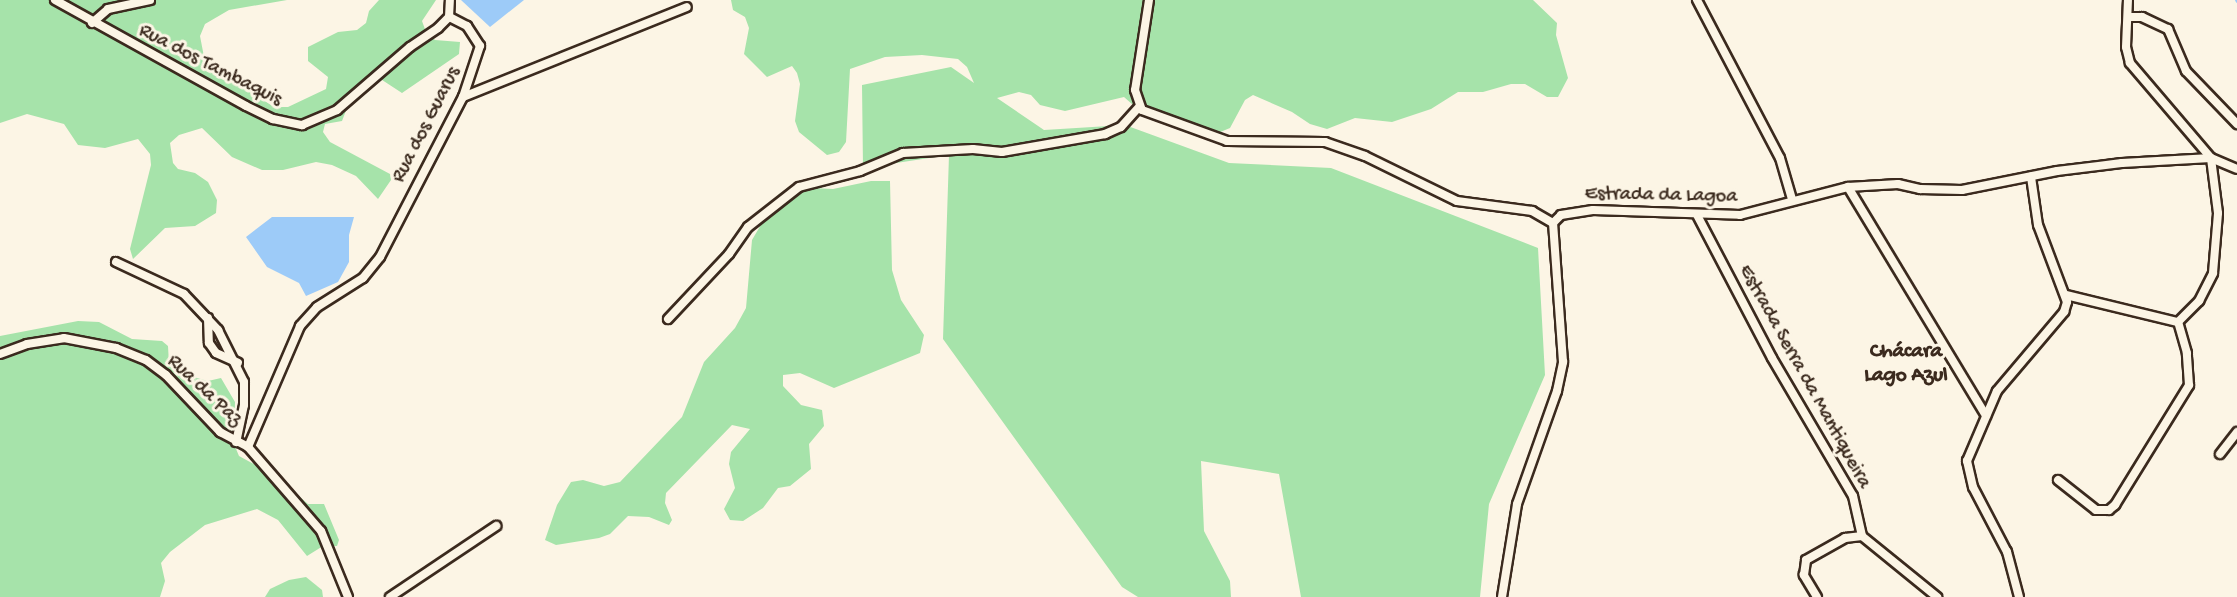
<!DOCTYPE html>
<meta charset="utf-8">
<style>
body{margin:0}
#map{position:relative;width:2237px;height:597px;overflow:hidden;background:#fcf5e5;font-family:"Gochi Hand",sans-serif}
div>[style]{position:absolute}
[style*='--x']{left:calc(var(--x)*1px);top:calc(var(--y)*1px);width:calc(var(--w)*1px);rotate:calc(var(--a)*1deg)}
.green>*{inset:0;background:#a6e3aa}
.water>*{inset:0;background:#9dcbf8}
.stream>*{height:2px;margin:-1px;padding:0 1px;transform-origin:1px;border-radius:1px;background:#9dcbf8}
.roads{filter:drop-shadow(2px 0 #3b2a1e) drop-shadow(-2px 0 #3b2a1e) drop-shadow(0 2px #3b2a1e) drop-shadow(0 -2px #3b2a1e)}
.minor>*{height:8px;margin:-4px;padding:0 4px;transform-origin:4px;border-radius:4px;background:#fcf5e5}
span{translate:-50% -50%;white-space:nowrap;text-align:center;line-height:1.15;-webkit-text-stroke:6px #fcf5e5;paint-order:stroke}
.street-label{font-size:20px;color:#3b2a1e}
.neighbourhood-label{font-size:21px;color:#3b2a1e;font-weight:700}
</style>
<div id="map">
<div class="green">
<i style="clip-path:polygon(0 0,287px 0,229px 10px,205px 24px,200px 36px,205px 62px,274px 107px,288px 107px,326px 89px,328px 77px,308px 61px,308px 47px,338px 32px,357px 30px,366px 23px,369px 11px,379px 0,436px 0,422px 21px,426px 32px,435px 40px,460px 42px,459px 54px,402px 93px,376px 76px,350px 100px,342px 121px,325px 124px,323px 132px,330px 142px,390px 174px,391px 180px,378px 199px,356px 176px,332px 165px,316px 162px,283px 170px,262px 170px,232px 157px,202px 128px,179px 135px,170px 143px,173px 163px,178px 169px,195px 173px,208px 182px,217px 200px,216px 213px,195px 226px,165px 228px,133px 259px,130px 249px,151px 165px,150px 154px,138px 139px,105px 148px,78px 145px,64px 124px,27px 114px,0 123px)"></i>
<i style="clip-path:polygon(731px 0,1533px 0,1557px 23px,1556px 35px,1568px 78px,1558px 97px,1547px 97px,1525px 84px,1511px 84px,1483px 92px,1458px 92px,1431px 109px,1392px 122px,1355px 118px,1327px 129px,1310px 124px,1292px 112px,1253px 95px,1245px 100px,1230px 128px,1213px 135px,1141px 112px,1124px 97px,1065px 111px,1040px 105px,1031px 95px,1019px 92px,997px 98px,1044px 130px,1125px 125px,1229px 163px,1331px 168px,1538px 248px,1545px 375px,1489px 504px,1480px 597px,1301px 597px,1279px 474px,1201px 461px,1204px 531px,1230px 581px,1231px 597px,1138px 597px,1122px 587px,943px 339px,949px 155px,863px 168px,862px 85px,951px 67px,974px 83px,967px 67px,958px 59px,922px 55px,885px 57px,850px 69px,846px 142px,839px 152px,827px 155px,799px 132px,795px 121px,800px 84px,797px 73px,792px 66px,767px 77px,744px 54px,749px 28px,745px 17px,733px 10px)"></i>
<i style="clip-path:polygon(871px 181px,890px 181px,892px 270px,901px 300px,924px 335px,920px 353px,834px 388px,800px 373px,783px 375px,783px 386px,801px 405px,822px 410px,824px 426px,809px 444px,811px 469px,790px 486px,778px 488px,763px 508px,743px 521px,730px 520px,724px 509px,735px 488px,729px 464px,731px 452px,750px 429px,732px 425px,666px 493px,665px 503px,672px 520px,669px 525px,649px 517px,628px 516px,610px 534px,599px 538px,556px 545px,545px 540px,557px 505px,571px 482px,583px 480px,604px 486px,620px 482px,682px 417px,704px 362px,735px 328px,746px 308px,752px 240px,779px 194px,794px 187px,833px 189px)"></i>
<i style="clip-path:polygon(78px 321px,99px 322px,132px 339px,162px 341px,168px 346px,169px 364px,179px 373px,208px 381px,221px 378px,235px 402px,234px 444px,239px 456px,274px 475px,308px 504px,324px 504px,339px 540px,337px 546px,323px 546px,307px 556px,278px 520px,257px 509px,205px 525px,170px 552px,161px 563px,165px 581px,160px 597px,0 597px,0 336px)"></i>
<i style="clip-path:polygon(306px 577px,322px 590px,323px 597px,265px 597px,270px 589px,289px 580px)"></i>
</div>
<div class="water">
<i style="clip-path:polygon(461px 0,524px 0,490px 27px)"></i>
<i style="clip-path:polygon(272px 217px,354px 217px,349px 235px,349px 262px,338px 282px,306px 296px,299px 283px,267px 267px,246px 237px)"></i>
</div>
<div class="stream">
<i style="--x:2236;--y:0;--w:2;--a:63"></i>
</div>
<div class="roads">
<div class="minor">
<i style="--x:55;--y:0;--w:218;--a:29"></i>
<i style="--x:246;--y:106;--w:30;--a:26"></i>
<i style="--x:273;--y:119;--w:30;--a:12"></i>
<i style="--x:302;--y:125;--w:38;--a:-23"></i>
<i style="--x:337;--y:110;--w:96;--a:-40.8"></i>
<i style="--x:410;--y:47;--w:34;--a:-34"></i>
<i style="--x:438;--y:28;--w:16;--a:-45"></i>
<i style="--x:449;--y:17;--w:17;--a:-87"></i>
<i style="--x:1149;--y:0;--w:91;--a:98.8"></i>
<i style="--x:1135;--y:90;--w:21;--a:71"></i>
<i style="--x:1142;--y:110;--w:90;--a:20"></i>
<i style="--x:1227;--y:141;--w:98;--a:0.6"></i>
<i style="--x:1325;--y:142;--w:42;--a:19.3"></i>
<i style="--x:1365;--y:156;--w:102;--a:26.1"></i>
<i style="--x:1457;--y:201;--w:76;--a:7.6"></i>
<i style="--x:1532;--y:211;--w:24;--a:30"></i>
<i style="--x:1553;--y:223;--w:11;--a:-45"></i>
<i style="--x:1561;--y:215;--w:32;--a:-9"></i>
<i style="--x:1593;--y:210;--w:147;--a:1.9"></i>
<i style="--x:1740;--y:215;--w:112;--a:-14.5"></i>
<i style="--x:1848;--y:187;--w:50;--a:-3.4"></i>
<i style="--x:1898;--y:184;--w:23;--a:13"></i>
<i style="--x:1920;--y:189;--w:42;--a:1.4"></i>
<i style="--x:1962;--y:190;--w:97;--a:-11.3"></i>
<i style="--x:2057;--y:171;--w:65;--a:-7"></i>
<i style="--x:2122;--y:163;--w:89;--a:-3.2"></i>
<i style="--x:2211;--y:158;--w:28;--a:23"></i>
<i style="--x:1697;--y:0;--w:178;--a:62.3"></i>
<i style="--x:1780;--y:158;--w:43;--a:73.7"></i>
<i style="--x:2129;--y:17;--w:13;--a:0"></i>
<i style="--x:2142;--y:17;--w:29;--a:25"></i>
<i style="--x:2168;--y:29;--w:46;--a:66.8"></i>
<i style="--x:2186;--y:71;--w:74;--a:46.1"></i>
<i style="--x:92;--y:23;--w:21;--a:-41"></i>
<i style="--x:108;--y:9;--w:43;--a:-12.1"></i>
<i style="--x:463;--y:97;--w:241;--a:-21.9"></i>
<i style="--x:1848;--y:187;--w:267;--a:58.9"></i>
<i style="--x:1697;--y:215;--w:161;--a:62.3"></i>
<i style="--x:1772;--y:358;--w:160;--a:59.6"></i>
<i style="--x:1853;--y:496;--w:41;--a:77.3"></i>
<i style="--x:1862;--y:536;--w:97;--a:39.1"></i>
<i style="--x:116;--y:262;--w:75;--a:25.2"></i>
<i style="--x:184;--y:294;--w:50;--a:46.6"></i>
<i style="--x:218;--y:330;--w:58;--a:63.4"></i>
<i style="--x:244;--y:382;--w:23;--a:90"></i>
<i style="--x:244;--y:405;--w:38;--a:102"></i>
<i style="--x:2066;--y:295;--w:115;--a:13.6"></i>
<i style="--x:2178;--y:322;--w:30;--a:-45"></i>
<i style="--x:2199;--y:301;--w:31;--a:-63"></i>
<i style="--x:2213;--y:273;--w:60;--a:-85.2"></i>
<i style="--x:2218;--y:213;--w:55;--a:-97.3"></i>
<i style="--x:2211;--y:158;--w:125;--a:-130.5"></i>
<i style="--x:2130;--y:63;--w:16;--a:-104"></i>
<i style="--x:2126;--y:47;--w:47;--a:-87.6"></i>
<i style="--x:208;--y:318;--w:25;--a:88"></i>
<i style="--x:209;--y:343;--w:12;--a:55"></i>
<i style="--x:216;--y:353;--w:24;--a:24"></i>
<i style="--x:668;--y:319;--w:89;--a:-46.8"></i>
<i style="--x:729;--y:254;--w:33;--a:-55"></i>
<i style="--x:748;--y:227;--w:65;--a:-38.1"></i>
<i style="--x:799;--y:187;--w:63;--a:-14.7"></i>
<i style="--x:860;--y:171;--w:47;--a:-22.7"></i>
<i style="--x:903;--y:153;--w:70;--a:-3.3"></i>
<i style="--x:973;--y:149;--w:29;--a:6"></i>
<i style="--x:1002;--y:152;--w:105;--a:-9.9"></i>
<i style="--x:1105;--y:134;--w:17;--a:-24"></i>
<i style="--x:1121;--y:127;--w:27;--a:-48"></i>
<i style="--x:0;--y:354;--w:29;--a:-20"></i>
<i style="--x:27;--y:344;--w:37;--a:-9"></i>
<i style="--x:64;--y:338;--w:53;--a:10.9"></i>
<i style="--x:116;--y:348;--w:32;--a:22"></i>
<i style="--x:146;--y:360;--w:25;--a:37"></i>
<i style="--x:166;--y:375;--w:79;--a:46.5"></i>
<i style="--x:220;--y:432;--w:32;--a:28"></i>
<i style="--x:2220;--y:454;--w:28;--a:-52"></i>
<i style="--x:2058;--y:480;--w:48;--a:38.3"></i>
<i style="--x:2096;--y:510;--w:13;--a:0"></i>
<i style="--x:2109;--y:510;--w:8;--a:-40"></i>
<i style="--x:2115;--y:505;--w:141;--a:-58.3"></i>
<i style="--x:2189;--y:385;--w:32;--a:-94"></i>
<i style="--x:2187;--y:353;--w:32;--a:-106"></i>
<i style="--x:348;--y:597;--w:71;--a:-112.2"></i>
<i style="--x:321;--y:531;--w:111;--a:-131"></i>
<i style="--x:248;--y:447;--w:132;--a:-66.7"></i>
<i style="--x:300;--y:326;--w:25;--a:-48"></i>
<i style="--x:317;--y:307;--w:54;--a:-32.2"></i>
<i style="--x:363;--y:278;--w:27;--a:-51"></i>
<i style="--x:380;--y:257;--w:180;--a:-62.6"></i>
<i style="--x:463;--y:97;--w:54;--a:-71.6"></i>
<i style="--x:480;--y:46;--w:24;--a:-123"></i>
<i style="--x:467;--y:26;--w:20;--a:-153"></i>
<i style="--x:390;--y:597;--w:128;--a:-33.8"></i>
<i style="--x:1502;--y:597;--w:94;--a:-80.8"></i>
<i style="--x:1517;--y:504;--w:120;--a:-70.5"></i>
<i style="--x:1557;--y:391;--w:30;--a:-78"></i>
<i style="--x:1563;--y:362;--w:139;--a:-94.1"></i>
<i style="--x:1817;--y:597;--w:26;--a:-121"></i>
<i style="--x:1804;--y:575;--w:15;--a:-82"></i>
<i style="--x:1806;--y:560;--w:45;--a:-29.4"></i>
<i style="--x:1845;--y:538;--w:17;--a:-7"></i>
<i style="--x:2019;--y:597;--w:47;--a:-104.9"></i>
<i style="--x:2007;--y:552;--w:73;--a:-117.6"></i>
<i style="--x:1973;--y:487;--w:27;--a:-103"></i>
<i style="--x:1967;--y:461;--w:76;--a:-66.8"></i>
<i style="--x:1997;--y:391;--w:104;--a:-49.7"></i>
<i style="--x:2064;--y:312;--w:10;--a:-73"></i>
<i style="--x:2067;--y:302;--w:82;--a:-110.6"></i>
<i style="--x:2038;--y:225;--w:49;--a:-98.3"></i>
</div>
</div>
<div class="street-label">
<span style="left:210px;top:66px;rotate:27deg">Rua dos Tambaquis</span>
<span style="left:427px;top:125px;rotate:-63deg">Rua dos Guarus</span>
<span style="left:1661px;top:196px;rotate:1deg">Estrada da Lagoa</span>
<span style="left:1804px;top:377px;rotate:61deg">Estrada Serra da Mantiqueira</span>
<span style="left:204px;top:391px;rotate:43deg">Rua da Paz</span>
</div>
<div class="neighbourhood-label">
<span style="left:1906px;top:365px">Chácara<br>Lago Azul</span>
</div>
</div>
